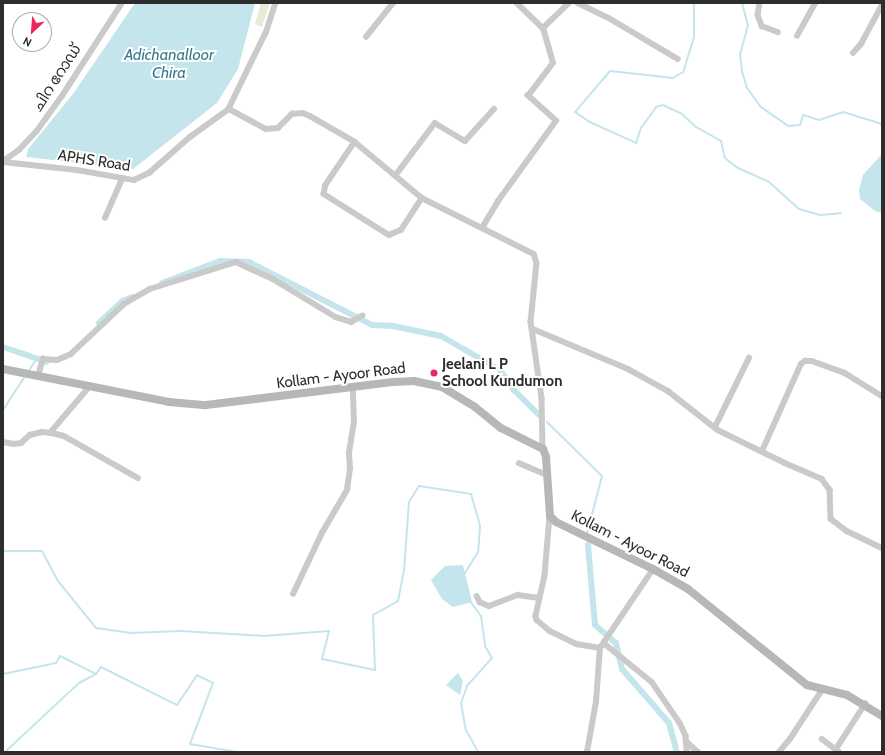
<!DOCTYPE html>
<meta charset="utf-8">
<style>
body{margin:0}
#map{position:relative;width:885px;height:755px;overflow:hidden;background:#fff;font-family:Cabin,"Noto Sans Malayalam",sans-serif}
div>[style]{position:absolute}
[style*='--x']{left:calc(var(--x)*1px);top:calc(var(--y)*1px);width:calc(var(--w)*1px);rotate:calc(var(--a)*1deg)}
.green>*{inset:0;background:#e7ebd9}
.water>*{inset:0;background:#c5e5ec}
.stream>*{height:2px;margin:-1px;padding:0 1px;transform-origin:1px;border-radius:1px;background:#c5e5ec}
.canal>*{height:6px;margin:-3px;padding:0 3px;transform-origin:3px;border-radius:3px;background:#c5e5ec}
.minor>*{height:5.5px;margin:-2.75px;padding:0 2.75px;transform-origin:2.75px;border-radius:2.75px;background:#cacaca}
.secondary>*{height:8px;margin:-4px;padding:0 4px;transform-origin:4px;border-radius:4px;background:#b7b7b7}
.dots>*{width:11px;height:11px;translate:-50% -50%;box-sizing:border-box;border:2px solid #fff;border-radius:50%}
span{translate:-50% -50%;white-space:nowrap;text-align:center;line-height:1.15;-webkit-text-stroke:4px #fff;paint-order:stroke}
.street-label{font-size:15px;color:#2d2d2d}
.poi-label{font-size:15px;color:#2d2d2d;font-weight:700}
.left{translate:0 -50%;text-align:left}
.water-label{font-size:16px;color:#367a8c;font-style:italic}
.frame{position:absolute;inset:0;border:4px solid #2d2d2d;pointer-events:none}
.north{position:absolute;left:12px;top:12px;width:40px;height:40px;box-sizing:border-box;background:#fff;border:1px solid #ababab;border-radius:50%;rotate:206deg;font-size:11px;font-weight:700;line-height:16px;text-align:center;color:#2d2d2d}
.north::after{content:'';display:block;margin:auto;width:14px;height:18px;background:#ec275c;clip-path:polygon(50% 0,100% 100%,50% 72%,0 100%)}
</style>
<div id="map">
<div class="green">
<i style="clip-path:polygon(261px 3px,270px 3px,262px 27px,255px 24px)"></i>
</div>
<div class="water">
<i style="clip-path:polygon(135px 3px,255px 3px,238px 69px,217px 103px,133px 169px,26px 157px,28px 149px,73px 94px)"></i>
<i style="clip-path:polygon(882px 154px,882px 213px,875px 211px,860px 199px,859px 190px,863px 175px)"></i>
<i style="clip-path:polygon(463px 565px,472px 602px,453px 607px,442px 599px,431px 580px,445px 566px)"></i>
<i style="clip-path:polygon(458px 673px,463px 681px,460px 695px,446px 685px)"></i>
</div>
<div class="stream">
<i style="--x:694;--y:3;--w:34;--a:90"></i>
<i style="--x:694;--y:37;--w:37;--a:107"></i>
<i style="--x:683;--y:72;--w:12;--a:149"></i>
<i style="--x:673;--y:78;--w:63;--a:-173.7"></i>
<i style="--x:610;--y:71;--w:54;--a:130.5"></i>
<i style="--x:575;--y:112;--w:18;--a:34"></i>
<i style="--x:590;--y:122;--w:51;--a:24.5"></i>
<i style="--x:636;--y:143;--w:16;--a:-72"></i>
<i style="--x:641;--y:128;--w:26;--a:-54"></i>
<i style="--x:656;--y:107;--w:7;--a:-16"></i>
<i style="--x:663;--y:105;--w:21;--a:25"></i>
<i style="--x:682;--y:114;--w:19;--a:43"></i>
<i style="--x:696;--y:127;--w:29;--a:29"></i>
<i style="--x:721;--y:141;--w:17;--a:77"></i>
<i style="--x:725;--y:158;--w:16;--a:38"></i>
<i style="--x:738;--y:168;--w:34;--a:24"></i>
<i style="--x:769;--y:182;--w:40;--a:42"></i>
<i style="--x:799;--y:209;--w:22;--a:16"></i>
<i style="--x:820;--y:215;--w:21;--a:-5"></i>
<i style="--x:742;--y:3;--w:23;--a:75"></i>
<i style="--x:748;--y:25;--w:30;--a:105"></i>
<i style="--x:740;--y:54;--w:17;--a:83"></i>
<i style="--x:742;--y:71;--w:18;--a:74"></i>
<i style="--x:747;--y:88;--w:24;--a:54"></i>
<i style="--x:761;--y:107;--w:33;--a:35"></i>
<i style="--x:788;--y:126;--w:12;--a:-5"></i>
<i style="--x:800;--y:125;--w:10;--a:-73"></i>
<i style="--x:803;--y:115;--w:17;--a:17"></i>
<i style="--x:819;--y:120;--w:25;--a:-18"></i>
<i style="--x:843;--y:112;--w:41;--a:17.1"></i>
<i style="--x:30;--y:369;--w:13;--a:-58"></i>
<i style="--x:3;--y:410;--w:38;--a:-57"></i>
<i style="--x:547;--y:422;--w:77;--a:44.5"></i>
<i style="--x:602;--y:476;--w:60;--a:104.5"></i>
<i style="--x:3;--y:551;--w:39;--a:0"></i>
<i style="--x:42;--y:551;--w:34;--a:62"></i>
<i style="--x:58;--y:581;--w:60;--a:51"></i>
<i style="--x:96;--y:628;--w:34;--a:8"></i>
<i style="--x:130;--y:633;--w:51;--a:-2.2"></i>
<i style="--x:181;--y:631;--w:83;--a:3.4"></i>
<i style="--x:264;--y:636;--w:65;--a:-4.4"></i>
<i style="--x:329;--y:631;--w:29;--a:104"></i>
<i style="--x:322;--y:659;--w:54;--a:11.7"></i>
<i style="--x:375;--y:670;--w:55;--a:-92.1"></i>
<i style="--x:373;--y:615;--w:29;--a:-29"></i>
<i style="--x:398;--y:601;--w:31;--a:-79"></i>
<i style="--x:404;--y:571;--w:69;--a:-85.9"></i>
<i style="--x:409;--y:502;--w:19;--a:-58"></i>
<i style="--x:419;--y:486;--w:53;--a:8.7"></i>
<i style="--x:471;--y:494;--w:33;--a:74"></i>
<i style="--x:480;--y:526;--w:26;--a:94"></i>
<i style="--x:478;--y:552;--w:28;--a:122"></i>
<i style="--x:470;--y:601;--w:19;--a:54"></i>
<i style="--x:481;--y:616;--w:30;--a:82"></i>
<i style="--x:485;--y:646;--w:14;--a:60"></i>
<i style="--x:492;--y:658;--w:38;--a:132"></i>
<i style="--x:467;--y:686;--w:18;--a:109"></i>
<i style="--x:461;--y:703;--w:27;--a:80"></i>
<i style="--x:466;--y:730;--w:25;--a:61"></i>
<i style="--x:3;--y:674;--w:54;--a:-11.7"></i>
<i style="--x:56;--y:663;--w:8;--a:-60"></i>
<i style="--x:60;--y:656;--w:40;--a:26.6"></i>
<i style="--x:96;--y:674;--w:9;--a:-54"></i>
<i style="--x:101;--y:667;--w:85;--a:26.6"></i>
<i style="--x:177;--y:705;--w:36;--a:-56"></i>
<i style="--x:197;--y:675;--w:18;--a:27"></i>
<i style="--x:213;--y:683;--w:65;--a:110.7"></i>
<i style="--x:190;--y:744;--w:48;--a:9.7"></i>
<i style="--x:5;--y:752;--w:101;--a:-43"></i>
<i style="--x:79;--y:683;--w:19;--a:-28"></i>
</div>
<div class="canal">
<i style="--x:162;--y:283;--w:62;--a:-20.8"></i>
<i style="--x:220;--y:261;--w:29;--a:2"></i>
<i style="--x:249;--y:262;--w:138;--a:27.1"></i>
<i style="--x:372;--y:325;--w:21;--a:3"></i>
<i style="--x:393;--y:326;--w:49;--a:11.8"></i>
<i style="--x:441;--y:336;--w:68;--a:30"></i>
<i style="--x:500;--y:370;--w:24;--a:55"></i>
<i style="--x:514;--y:390;--w:35;--a:45"></i>
<i style="--x:99;--y:323;--w:33;--a:-43"></i>
<i style="--x:123;--y:301;--w:10;--a:-24"></i>
<i style="--x:3;--y:347;--w:46;--a:18.8"></i>
<i style="--x:588;--y:545;--w:80;--a:85"></i>
<i style="--x:595;--y:625;--w:28;--a:41"></i>
<i style="--x:616;--y:643;--w:27;--a:77"></i>
<i style="--x:622;--y:669;--w:72;--a:49"></i>
<i style="--x:669;--y:723;--w:30;--a:75"></i>
</div>
<div class="minor">
<i style="--x:276;--y:3;--w:32;--a:108"></i>
<i style="--x:266;--y:33;--w:85;--a:116"></i>
<i style="--x:229;--y:109;--w:42;--a:28.4"></i>
<i style="--x:266;--y:129;--w:12;--a:-5"></i>
<i style="--x:278;--y:128;--w:20;--a:-45"></i>
<i style="--x:292;--y:114;--w:11;--a:-5"></i>
<i style="--x:303;--y:113;--w:8;--a:23"></i>
<i style="--x:310;--y:116;--w:52;--a:30"></i>
<i style="--x:355;--y:142;--w:87;--a:39.9"></i>
<i style="--x:422;--y:198;--w:125;--a:26.6"></i>
<i style="--x:534;--y:254;--w:9;--a:72"></i>
<i style="--x:537;--y:263;--w:59;--a:95.8"></i>
<i style="--x:531;--y:322;--w:77;--a:81.8"></i>
<i style="--x:542;--y:398;--w:51;--a:88.9"></i>
<i style="--x:517;--y:3;--w:36;--a:44"></i>
<i style="--x:543;--y:28;--w:36;--a:-44"></i>
<i style="--x:578;--y:3;--w:34;--a:26"></i>
<i style="--x:609;--y:18;--w:80;--a:30.7"></i>
<i style="--x:760;--y:3;--w:12;--a:99"></i>
<i style="--x:758;--y:15;--w:12;--a:70"></i>
<i style="--x:762;--y:26;--w:17;--a:21"></i>
<i style="--x:797;--y:36;--w:38;--a:-61"></i>
<i style="--x:366;--y:37;--w:43;--a:-51.5"></i>
<i style="--x:853;--y:53;--w:12;--a:-48"></i>
<i style="--x:861;--y:44;--w:44;--a:-61.7"></i>
<i style="--x:355;--y:142;--w:52;--a:124"></i>
<i style="--x:326;--y:185;--w:9;--a:103"></i>
<i style="--x:324;--y:194;--w:77;--a:32.2"></i>
<i style="--x:389;--y:235;--w:13;--a:-23"></i>
<i style="--x:401;--y:230;--w:38;--a:-57"></i>
<i style="--x:5;--y:160;--w:17;--a:-36"></i>
<i style="--x:19;--y:150;--w:25;--a:-47"></i>
<i style="--x:36;--y:132;--w:44;--a:-54.2"></i>
<i style="--x:62;--y:96;--w:111;--a:-57.2"></i>
<i style="--x:3;--y:162;--w:74;--a:6.2"></i>
<i style="--x:77;--y:170;--w:58;--a:10"></i>
<i style="--x:134;--y:180;--w:17;--a:-25"></i>
<i style="--x:149;--y:173;--w:55;--a:-41.3"></i>
<i style="--x:190;--y:137;--w:48;--a:-35.7"></i>
<i style="--x:395;--y:176;--w:66;--a:-53"></i>
<i style="--x:435;--y:123;--w:35;--a:31"></i>
<i style="--x:465;--y:141;--w:43;--a:-47.8"></i>
<i style="--x:105;--y:218;--w:43;--a:-66.4"></i>
<i style="--x:482;--y:228;--w:31;--a:-59"></i>
<i style="--x:498;--y:201;--w:99;--a:-54.1"></i>
<i style="--x:556;--y:121;--w:38;--a:-138"></i>
<i style="--x:528;--y:96;--w:41;--a:-52.9"></i>
<i style="--x:553;--y:63;--w:36;--a:-106"></i>
<i style="--x:533;--y:329;--w:103;--a:22.8"></i>
<i style="--x:628;--y:369;--w:46;--a:28.8"></i>
<i style="--x:668;--y:391;--w:63;--a:38"></i>
<i style="--x:718;--y:430;--w:75;--a:26.2"></i>
<i style="--x:785;--y:463;--w:40;--a:23.4"></i>
<i style="--x:822;--y:479;--w:14;--a:54"></i>
<i style="--x:830;--y:490;--w:29;--a:88"></i>
<i style="--x:831;--y:519;--w:20;--a:37"></i>
<i style="--x:847;--y:531;--w:39;--a:26"></i>
<i style="--x:38;--y:376;--w:18;--a:-74"></i>
<i style="--x:43;--y:359;--w:14;--a:4"></i>
<i style="--x:57;--y:360;--w:15;--a:-23"></i>
<i style="--x:71;--y:354;--w:73;--a:-43.3"></i>
<i style="--x:124;--y:304;--w:30;--a:-30"></i>
<i style="--x:150;--y:289;--w:90;--a:-17.4"></i>
<i style="--x:236;--y:262;--w:41;--a:24.7"></i>
<i style="--x:273;--y:279;--w:74;--a:31.1"></i>
<i style="--x:336;--y:317;--w:16;--a:18"></i>
<i style="--x:351;--y:322;--w:13;--a:-29"></i>
<i style="--x:715;--y:427;--w:77;--a:-63.8"></i>
<i style="--x:50;--y:433;--w:62;--a:-49.6"></i>
<i style="--x:3;--y:442;--w:11;--a:10"></i>
<i style="--x:14;--y:444;--w:7;--a:-8"></i>
<i style="--x:21;--y:443;--w:12;--a:-42"></i>
<i style="--x:30;--y:435;--w:12;--a:-14"></i>
<i style="--x:42;--y:432;--w:10;--a:6"></i>
<i style="--x:52;--y:433;--w:12;--a:14"></i>
<i style="--x:64;--y:436;--w:85;--a:29.6"></i>
<i style="--x:762;--y:451;--w:95;--a:-65.9"></i>
<i style="--x:801;--y:364;--w:5;--a:-37"></i>
<i style="--x:805;--y:361;--w:7;--a:0"></i>
<i style="--x:812;--y:361;--w:35;--a:20"></i>
<i style="--x:845;--y:373;--w:44;--a:31.9"></i>
<i style="--x:519;--y:463;--w:30;--a:23"></i>
<i style="--x:550;--y:516;--w:60;--a:94.8"></i>
<i style="--x:545;--y:576;--w:41;--a:102.7"></i>
<i style="--x:536;--y:616;--w:4;--a:76"></i>
<i style="--x:537;--y:620;--w:17;--a:40"></i>
<i style="--x:550;--y:631;--w:30;--a:26"></i>
<i style="--x:577;--y:644;--w:23;--a:10"></i>
<i style="--x:600;--y:648;--w:95;--a:-56.1"></i>
<i style="--x:293;--y:594;--w:68;--a:-64.6"></i>
<i style="--x:322;--y:533;--w:50;--a:-59.8"></i>
<i style="--x:347;--y:490;--w:22;--a:-82"></i>
<i style="--x:350;--y:468;--w:15;--a:-94"></i>
<i style="--x:349;--y:453;--w:30;--a:-81"></i>
<i style="--x:354;--y:423;--w:36;--a:-92"></i>
<i style="--x:477;--y:596;--w:7;--a:63"></i>
<i style="--x:480;--y:602;--w:10;--a:24"></i>
<i style="--x:489;--y:606;--w:31;--a:-21"></i>
<i style="--x:518;--y:595;--w:21;--a:8"></i>
<i style="--x:605;--y:644;--w:60;--a:39"></i>
<i style="--x:652;--y:682;--w:50;--a:55.7"></i>
<i style="--x:680;--y:723;--w:14;--a:65"></i>
<i style="--x:686;--y:736;--w:16;--a:86"></i>
<i style="--x:822;--y:739;--w:21;--a:37"></i>
<i style="--x:687;--y:742;--w:15;--a:42"></i>
<i style="--x:836;--y:749;--w:54;--a:-57.2"></i>
<i style="--x:587;--y:752;--w:51;--a:-79.8"></i>
<i style="--x:596;--y:702;--w:54;--a:-85.8"></i>
<i style="--x:779;--y:752;--w:17;--a:-50"></i>
<i style="--x:790;--y:739;--w:59;--a:-56.9"></i>
</div>
<div class="secondary">
<i style="--x:3;--y:369;--w:169;--a:11.2"></i>
<i style="--x:169;--y:402;--w:37;--a:5"></i>
<i style="--x:206;--y:405;--w:188;--a:-7"></i>
<i style="--x:393;--y:382;--w:21;--a:-3"></i>
<i style="--x:414;--y:381;--w:29;--a:12"></i>
<i style="--x:442;--y:387;--w:39;--a:31"></i>
<i style="--x:475;--y:407;--w:33;--a:39"></i>
<i style="--x:501;--y:428;--w:47;--a:26.6"></i>
<i style="--x:543;--y:449;--w:9;--a:69"></i>
<i style="--x:546;--y:457;--w:59;--a:86.1"></i>
<i style="--x:550;--y:516;--w:8;--a:45"></i>
<i style="--x:556;--y:522;--w:108;--a:25.9"></i>
<i style="--x:653;--y:569;--w:40;--a:29.7"></i>
<i style="--x:688;--y:589;--w:153;--a:38.9"></i>
<i style="--x:807;--y:685;--w:41;--a:14"></i>
<i style="--x:847;--y:695;--w:41;--a:31"></i>
</div>
<div class="dots">
<i style="left:434px;top:373px;background:#ec275c"></i>
</div>
<div class="street-label">
<span style="left:57px;top:78px;rotate:-57deg">ചിറ റോഡ്</span>
<span style="left:94px;top:161px;rotate:9deg">APHS Road</span>
<span style="left:341px;top:376px;rotate:-7deg">Kollam - Ayoor Road</span>
<span style="left:630px;top:544px;rotate:27deg">Kollam - Ayoor Road</span>
</div>
<div class="poi-label">
<span class="left" style="left:442px;top:373px">Jeelani L P<br>School Kundumon</span>
</div>
<div class="water-label">
<span style="left:169px;top:64px">Adichanalloor<br>Chira</span>
</div>
<div class="frame"></div>
<div class="north">N</div>
</div>
